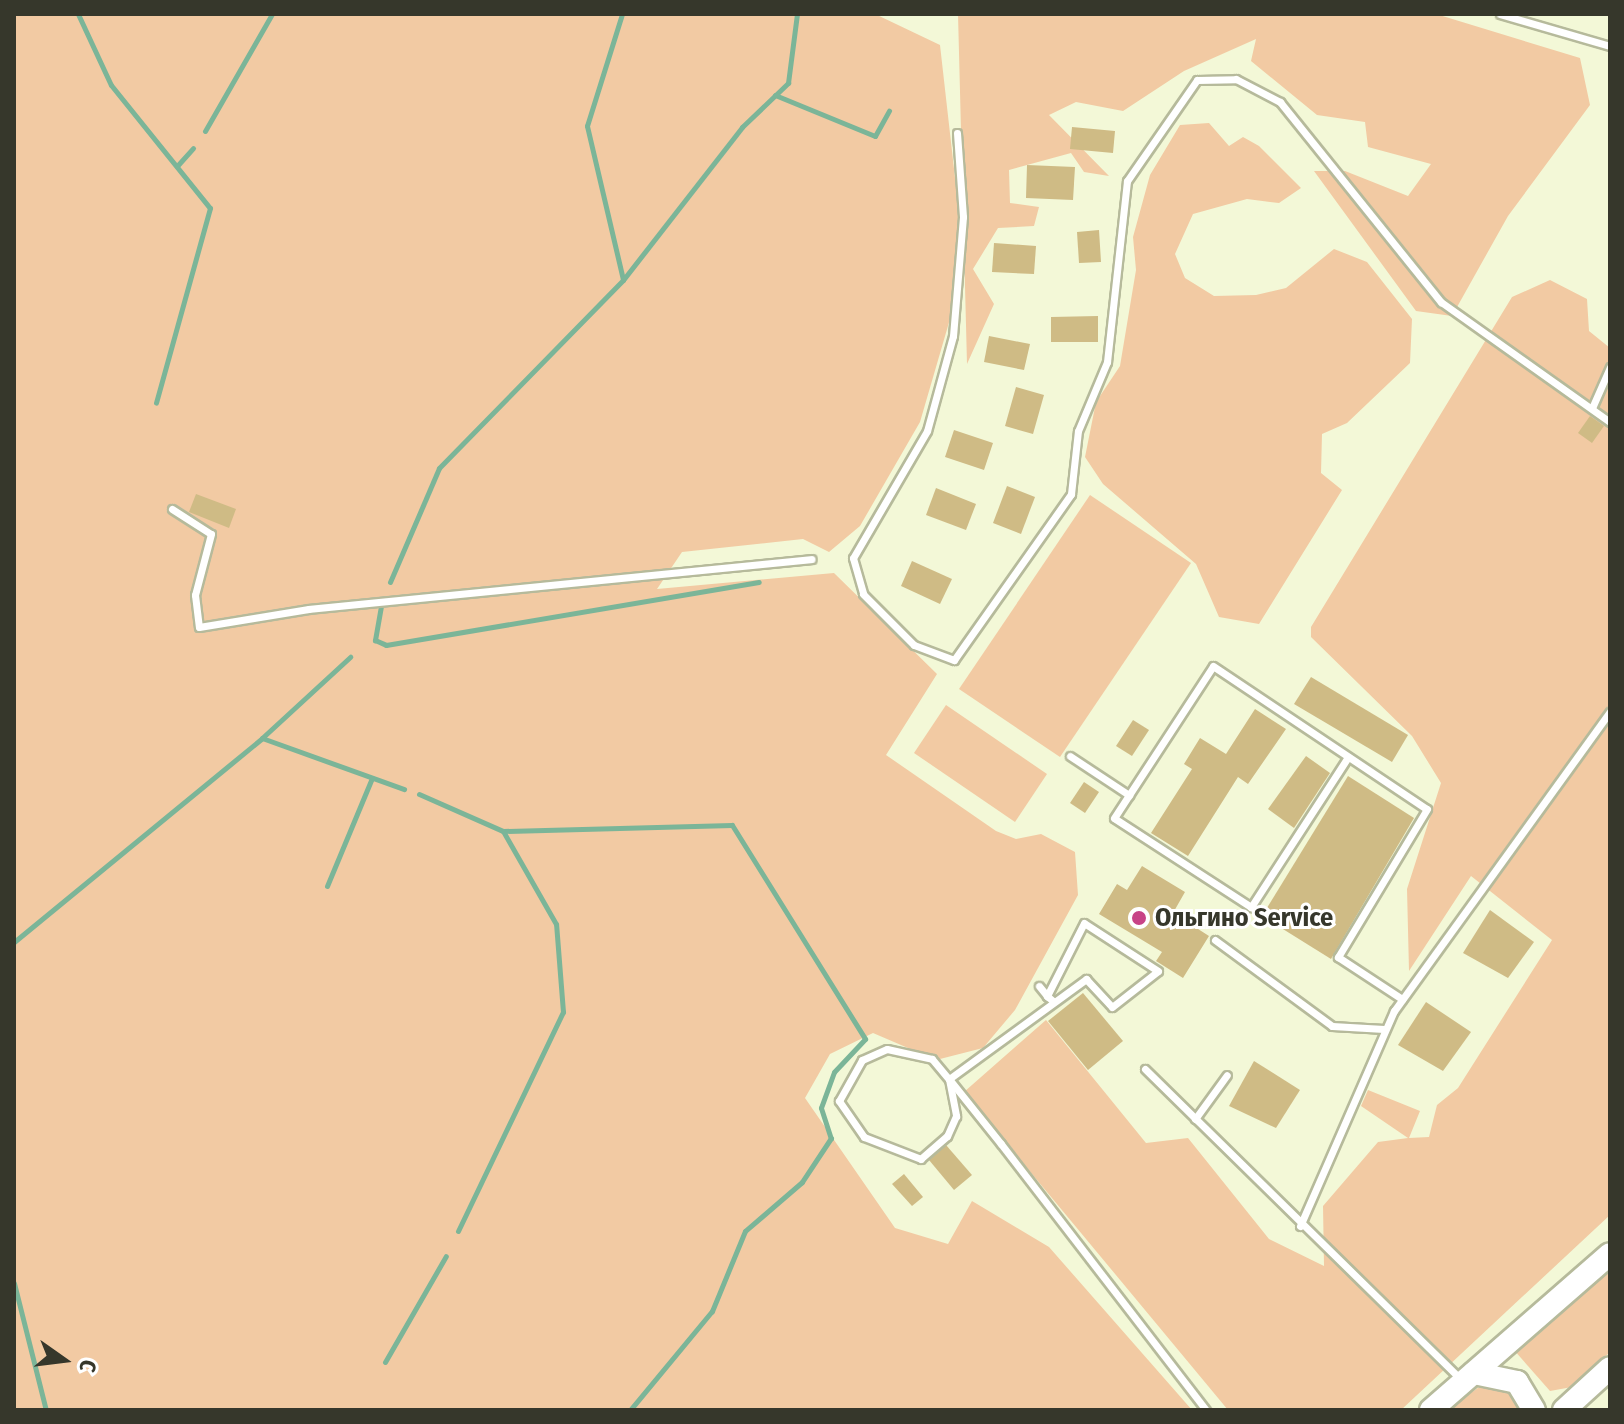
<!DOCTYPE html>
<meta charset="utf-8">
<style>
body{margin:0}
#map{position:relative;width:1624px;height:1424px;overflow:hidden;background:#f3f8d7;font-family:"Fira Sans Condensed",sans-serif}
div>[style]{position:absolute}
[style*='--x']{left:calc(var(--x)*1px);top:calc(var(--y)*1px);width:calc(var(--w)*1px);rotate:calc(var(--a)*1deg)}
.green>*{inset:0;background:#f2caa3}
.stream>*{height:5px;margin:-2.5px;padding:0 2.5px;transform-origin:2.5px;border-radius:2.5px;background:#7bb598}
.building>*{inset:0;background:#cfbb85}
.roads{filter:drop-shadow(2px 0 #b6ba9b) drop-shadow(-2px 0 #b6ba9b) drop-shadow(0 2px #b6ba9b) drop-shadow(0 -2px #b6ba9b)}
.service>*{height:7px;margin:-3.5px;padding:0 3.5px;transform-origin:3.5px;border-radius:3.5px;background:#fff}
.primary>*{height:22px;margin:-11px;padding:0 11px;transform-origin:11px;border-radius:11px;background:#fff}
.dots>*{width:22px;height:22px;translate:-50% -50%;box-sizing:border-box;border:4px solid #fff;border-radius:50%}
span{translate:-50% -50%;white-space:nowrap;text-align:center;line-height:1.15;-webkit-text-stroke:6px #fff;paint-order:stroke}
.poi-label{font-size:26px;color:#36372b;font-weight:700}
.left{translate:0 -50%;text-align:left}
.frame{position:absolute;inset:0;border:16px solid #36372b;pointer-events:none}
.north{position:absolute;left:24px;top:1320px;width:80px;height:80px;-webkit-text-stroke:6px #fff;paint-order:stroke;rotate:104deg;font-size:22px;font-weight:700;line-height:32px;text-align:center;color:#36372b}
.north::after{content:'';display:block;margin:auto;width:28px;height:36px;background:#36372b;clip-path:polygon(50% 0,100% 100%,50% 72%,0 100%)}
</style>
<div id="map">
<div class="green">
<i style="clip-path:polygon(14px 14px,875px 14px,940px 45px,959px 213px,950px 319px,920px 422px,860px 526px,829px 552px,803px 539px,682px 552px,657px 589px,834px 573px,937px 674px,886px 755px,996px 831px,1016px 839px,1041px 834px,1075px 852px,1078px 895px,1015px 1010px,983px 1048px,936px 1060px,873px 1033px,830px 1054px,805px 1098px,895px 1228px,948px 1244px,972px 1201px,1049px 1247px,1192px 1410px,14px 1410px)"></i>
<i style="clip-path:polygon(958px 14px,1436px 14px,1580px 58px,1590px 105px,1508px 216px,1452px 316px,1416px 311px,1314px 171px,1345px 171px,1408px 196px,1431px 164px,1368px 147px,1365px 122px,1317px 115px,1251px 61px,1256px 39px,1184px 71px,1123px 111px,1076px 102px,1049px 115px,1109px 176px,1084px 172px,1071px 153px,1009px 170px,1010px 203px,1039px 207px,1034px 226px,998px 228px,973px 269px,994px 304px,967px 364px)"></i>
<i style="clip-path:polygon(1209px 123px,1229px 146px,1243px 137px,1259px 146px,1301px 188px,1279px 203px,1247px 199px,1193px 214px,1175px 254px,1185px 278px,1214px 296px,1256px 295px,1286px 288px,1334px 249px,1367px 262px,1412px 319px,1410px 363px,1347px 423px,1322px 434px,1321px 473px,1342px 490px,1259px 624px,1219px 617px,1196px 564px,1103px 484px,1085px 457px,1096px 402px,1120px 366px,1136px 270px,1133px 237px,1150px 175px,1180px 125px)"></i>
<i style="clip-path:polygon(1550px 280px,1587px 299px,1589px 331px,1610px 348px,1610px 1215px,1401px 1410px,1228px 1410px,964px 1092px,1046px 1020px,1146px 1143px,1188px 1138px,1269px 1239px,1324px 1266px,1323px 1206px,1378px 1142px,1408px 1138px,1361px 1106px,1368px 1090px,1420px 1111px,1409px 1138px,1429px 1137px,1437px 1105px,1458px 1088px,1552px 940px,1471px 876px,1409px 971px,1407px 889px,1441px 783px,1412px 736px,1311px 637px,1311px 627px,1512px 297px)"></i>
<i style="clip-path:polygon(1090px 495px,1191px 563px,1060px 757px,959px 689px)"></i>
<i style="clip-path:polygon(946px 705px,1047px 774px,1015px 822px,914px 753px)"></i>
<i style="clip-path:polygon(1610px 1265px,1610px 1352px,1572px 1387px,1550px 1391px,1514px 1350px)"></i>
<i style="clip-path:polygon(1482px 1385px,1510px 1390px,1523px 1410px,1447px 1410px)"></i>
</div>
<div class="stream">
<i style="--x:78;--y:14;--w:78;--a:65.1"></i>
<i style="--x:111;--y:85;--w:158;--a:51.2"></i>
<i style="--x:210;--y:208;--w:202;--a:105.5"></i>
<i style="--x:622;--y:14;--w:117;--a:107.4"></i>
<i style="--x:587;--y:126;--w:158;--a:76.8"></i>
<i style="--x:775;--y:95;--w:108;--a:22.3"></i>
<i style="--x:875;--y:136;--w:29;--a:-61"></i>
<i style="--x:205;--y:131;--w:135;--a:-60.2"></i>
<i style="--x:177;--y:166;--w:24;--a:-48"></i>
<i style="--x:390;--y:582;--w:124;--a:-66.7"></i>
<i style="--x:439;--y:468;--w:263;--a:-45.6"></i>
<i style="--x:623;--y:280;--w:194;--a:-52.1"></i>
<i style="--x:742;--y:127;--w:64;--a:-43.7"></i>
<i style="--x:788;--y:83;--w:70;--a:-82.6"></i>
<i style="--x:381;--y:606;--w:35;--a:100"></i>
<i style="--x:375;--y:640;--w:12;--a:24"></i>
<i style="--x:386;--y:645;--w:378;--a:-9.6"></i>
<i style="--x:262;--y:738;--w:120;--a:-42.6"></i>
<i style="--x:419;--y:794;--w:92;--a:23.8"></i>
<i style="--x:503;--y:831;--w:229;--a:-1.5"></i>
<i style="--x:732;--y:825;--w:252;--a:58.1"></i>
<i style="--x:865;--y:1039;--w:45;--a:133.2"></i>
<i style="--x:834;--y:1072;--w:38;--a:110"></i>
<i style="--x:821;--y:1108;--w:32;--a:72"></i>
<i style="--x:831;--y:1138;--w:53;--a:123.4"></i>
<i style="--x:802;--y:1182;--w:75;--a:139.3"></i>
<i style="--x:745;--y:1231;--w:87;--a:112.4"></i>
<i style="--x:712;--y:1311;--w:129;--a:129.6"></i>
<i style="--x:327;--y:886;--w:117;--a:-67.4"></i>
<i style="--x:14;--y:942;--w:321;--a:-39.4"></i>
<i style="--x:262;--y:738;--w:151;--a:19.8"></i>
<i style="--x:458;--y:1231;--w:243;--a:-64.4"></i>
<i style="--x:563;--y:1012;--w:88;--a:-94.5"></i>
<i style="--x:556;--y:924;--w:107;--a:-119.7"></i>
<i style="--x:14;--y:1283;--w:131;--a:75.9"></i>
<i style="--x:385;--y:1362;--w:122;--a:-60.1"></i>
</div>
<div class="building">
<i style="clip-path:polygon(1072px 127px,1115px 131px,1113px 153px,1070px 149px)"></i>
<i style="clip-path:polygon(1027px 165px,1075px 167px,1073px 200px,1026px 198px)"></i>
<i style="clip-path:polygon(1099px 230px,1101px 262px,1079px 263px,1077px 232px)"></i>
<i style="clip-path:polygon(994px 243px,1036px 246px,1034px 274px,992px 272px)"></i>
<i style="clip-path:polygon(1098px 316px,1098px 342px,1051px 342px,1051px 317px)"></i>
<i style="clip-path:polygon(989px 336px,1030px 344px,1024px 370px,984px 362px)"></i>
<i style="clip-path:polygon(1016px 387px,1044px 395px,1033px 434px,1005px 426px)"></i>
<i style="clip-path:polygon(1590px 416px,1604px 426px,1592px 443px,1578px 433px)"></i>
<i style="clip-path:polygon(954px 430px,993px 443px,984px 470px,945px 457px)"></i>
<i style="clip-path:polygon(1007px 486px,1035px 497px,1021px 534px,993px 523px)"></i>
<i style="clip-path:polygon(936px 488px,976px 504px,966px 530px,926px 515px)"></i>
<i style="clip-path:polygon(196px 494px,236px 509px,229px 528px,189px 512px)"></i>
<i style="clip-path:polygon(912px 561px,952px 579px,940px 604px,901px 586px)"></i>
<i style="clip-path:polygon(1311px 677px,1408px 735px,1392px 762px,1294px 704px)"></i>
<i style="clip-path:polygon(1255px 709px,1286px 729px,1248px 784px,1238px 777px,1188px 856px,1151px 833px,1192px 769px,1184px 764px,1200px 738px,1226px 754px)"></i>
<i style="clip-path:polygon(1133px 720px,1149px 730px,1132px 756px,1116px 746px)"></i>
<i style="clip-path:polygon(1306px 756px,1330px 773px,1294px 828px,1268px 809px)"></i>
<i style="clip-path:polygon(1348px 776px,1414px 818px,1331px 959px,1262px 916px)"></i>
<i style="clip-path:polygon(1084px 782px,1099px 792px,1085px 813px,1070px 803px)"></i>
<i style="clip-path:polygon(1142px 866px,1185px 892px,1173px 913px,1209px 936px,1183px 978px,1156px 961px,1162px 952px,1099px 914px,1117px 884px,1127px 890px)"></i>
<i style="clip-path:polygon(1490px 910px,1534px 942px,1508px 978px,1463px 953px)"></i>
<i style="clip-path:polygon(1083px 993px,1123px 1041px,1088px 1070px,1048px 1021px)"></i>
<i style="clip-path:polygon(1426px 1002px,1471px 1032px,1443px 1071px,1398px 1045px)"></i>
<i style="clip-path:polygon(1254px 1061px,1300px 1090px,1276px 1128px,1229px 1106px)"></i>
<i style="clip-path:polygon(946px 1145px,972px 1175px,954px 1190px,929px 1160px)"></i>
<i style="clip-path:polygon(904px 1174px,923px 1197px,912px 1206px,892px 1184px)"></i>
</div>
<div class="roads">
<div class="service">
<i style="--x:1500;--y:14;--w:115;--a:16.2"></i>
<i style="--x:957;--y:133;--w:84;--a:85.9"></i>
<i style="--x:963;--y:217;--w:119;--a:94.8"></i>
<i style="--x:953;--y:336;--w:98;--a:105.3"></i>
<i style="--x:927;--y:431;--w:147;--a:120.2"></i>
<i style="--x:853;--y:558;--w:37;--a:74"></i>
<i style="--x:863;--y:594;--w:72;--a:45"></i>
<i style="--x:914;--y:645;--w:43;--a:20.6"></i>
<i style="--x:954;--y:660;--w:203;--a:-54.8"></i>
<i style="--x:1071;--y:494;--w:63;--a:-83.7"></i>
<i style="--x:1078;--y:431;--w:75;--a:-67.2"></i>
<i style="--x:1107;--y:362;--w:182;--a:-83.7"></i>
<i style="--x:1127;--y:181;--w:123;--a:-55.3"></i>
<i style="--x:1197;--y:80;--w:39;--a:-1"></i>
<i style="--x:1236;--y:79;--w:50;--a:27.6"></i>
<i style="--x:1280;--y:102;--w:257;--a:51.2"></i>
<i style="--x:1441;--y:302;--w:207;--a:35.4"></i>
<i style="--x:1592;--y:408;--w:45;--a:-66.3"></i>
<i style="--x:172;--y:509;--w:46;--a:32.7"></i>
<i style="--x:211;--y:534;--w:63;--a:104.7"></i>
<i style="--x:195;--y:595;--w:32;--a:83"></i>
<i style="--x:199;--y:627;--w:111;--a:-9.3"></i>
<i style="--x:309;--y:609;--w:505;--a:-5.68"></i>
<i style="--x:1070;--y:756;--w:71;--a:33.5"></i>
<i style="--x:1348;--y:757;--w:179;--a:122.9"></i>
<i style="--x:1251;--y:907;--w:163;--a:-147"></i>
<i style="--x:1114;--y:818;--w:181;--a:-56.9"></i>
<i style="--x:1213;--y:666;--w:257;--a:33.8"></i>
<i style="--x:1427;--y:809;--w:173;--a:121"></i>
<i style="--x:1338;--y:957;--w:77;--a:33.3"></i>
<i style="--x:1215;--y:940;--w:145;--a:36.3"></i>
<i style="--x:1332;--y:1026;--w:52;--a:3.3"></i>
<i style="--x:1039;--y:986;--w:13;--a:51"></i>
<i style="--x:1145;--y:1069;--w:442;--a:44.5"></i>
<i style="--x:949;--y:1079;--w:38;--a:79"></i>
<i style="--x:956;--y:1116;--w:22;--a:114"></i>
<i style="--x:947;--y:1136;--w:35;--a:139"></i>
<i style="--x:921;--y:1159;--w:61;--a:-158.9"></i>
<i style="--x:864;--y:1137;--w:44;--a:-124.8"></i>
<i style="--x:839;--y:1101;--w:47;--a:-60.7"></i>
<i style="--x:862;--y:1060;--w:27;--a:-24"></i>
<i style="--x:887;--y:1049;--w:46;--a:12.5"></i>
<i style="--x:932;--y:1059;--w:26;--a:50"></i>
<i style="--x:949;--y:1079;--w:83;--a:51.3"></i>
<i style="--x:1001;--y:1144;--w:336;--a:52.4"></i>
<i style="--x:949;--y:1079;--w:170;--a:-36.1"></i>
<i style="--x:1086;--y:979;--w:38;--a:47"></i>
<i style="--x:1112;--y:1007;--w:58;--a:-38"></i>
<i style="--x:1158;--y:971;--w:88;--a:-147"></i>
<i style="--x:1084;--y:923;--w:82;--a:116.9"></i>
<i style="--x:1047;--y:996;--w:8;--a:40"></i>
<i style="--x:1195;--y:1119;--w:54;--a:-54"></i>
<i style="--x:1300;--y:1226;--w:235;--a:-66.4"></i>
<i style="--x:1394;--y:1011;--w:369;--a:-54.2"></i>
</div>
<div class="primary">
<i style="--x:1474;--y:1373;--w:44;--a:11.8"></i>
<i style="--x:1517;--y:1382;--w:33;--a:59"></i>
<i style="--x:1431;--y:1410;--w:237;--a:-41.1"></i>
<i style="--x:1564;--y:1410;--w:62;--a:-42.4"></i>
</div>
</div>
<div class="dots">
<i style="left:1139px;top:918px;background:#c84387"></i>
</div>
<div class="poi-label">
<span class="left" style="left:1155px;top:918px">Ольгино Service</span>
</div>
<div class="frame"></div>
<div class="north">С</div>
</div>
